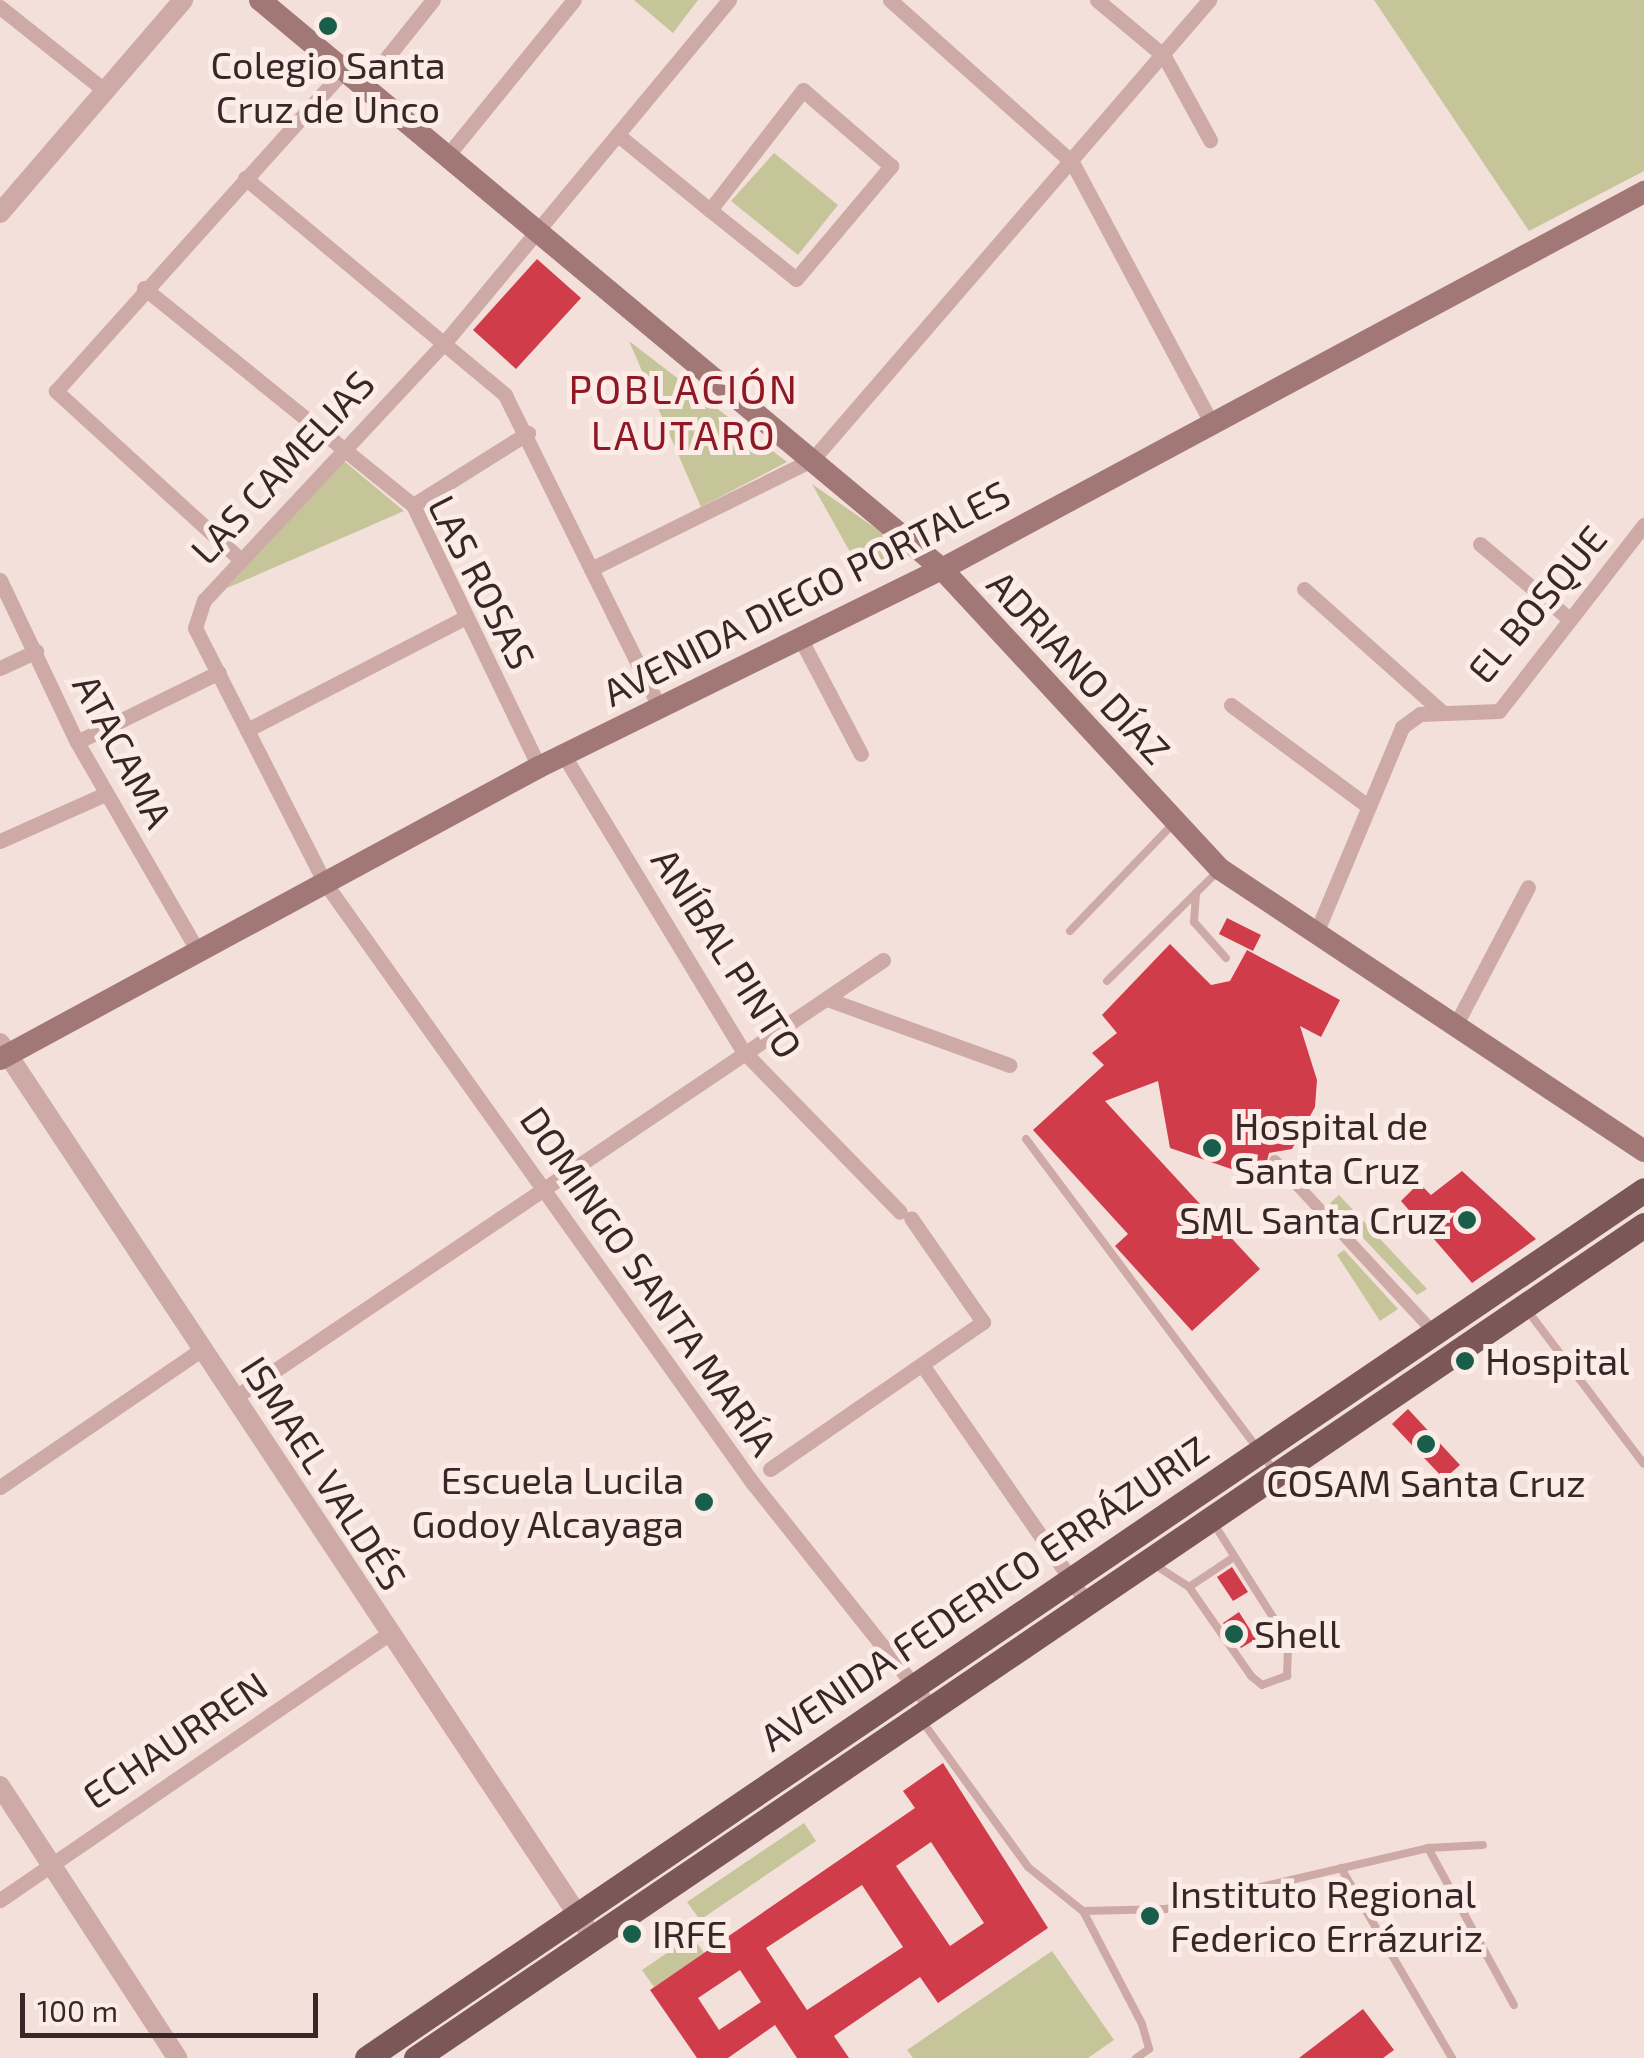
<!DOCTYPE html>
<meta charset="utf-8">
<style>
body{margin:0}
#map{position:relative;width:1644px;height:2058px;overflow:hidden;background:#f4e0db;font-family:"Exo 2",sans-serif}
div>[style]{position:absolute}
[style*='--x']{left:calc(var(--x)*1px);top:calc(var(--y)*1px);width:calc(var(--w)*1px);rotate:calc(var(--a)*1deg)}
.green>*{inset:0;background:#c5c599}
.building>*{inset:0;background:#d13c4a}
.service>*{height:8px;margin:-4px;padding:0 4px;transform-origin:4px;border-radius:4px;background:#cdaaa5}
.pedestrian>*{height:12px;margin:-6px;padding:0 6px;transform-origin:6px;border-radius:6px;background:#cdaaa5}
.minor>*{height:15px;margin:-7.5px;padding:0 7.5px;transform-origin:7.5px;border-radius:7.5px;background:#cdaaa5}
.tertiary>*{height:20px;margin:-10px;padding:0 10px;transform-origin:10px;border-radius:10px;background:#cdaaa5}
.secondary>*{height:22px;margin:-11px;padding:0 11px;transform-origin:11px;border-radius:11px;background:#a17876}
.primary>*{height:25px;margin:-12.5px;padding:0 12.5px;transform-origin:12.5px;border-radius:12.5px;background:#7c5757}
.dots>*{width:28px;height:28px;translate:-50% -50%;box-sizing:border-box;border:5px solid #fbece8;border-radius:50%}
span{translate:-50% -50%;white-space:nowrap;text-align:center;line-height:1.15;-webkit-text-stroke:10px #fbece8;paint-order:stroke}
.poi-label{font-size:38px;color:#392727}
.left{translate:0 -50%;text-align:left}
.right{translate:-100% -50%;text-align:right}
.street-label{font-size:38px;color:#392727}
.neighbourhood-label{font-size:40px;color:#8f1824;letter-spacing:2.5px}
.scale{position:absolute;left:20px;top:1993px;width:298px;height:45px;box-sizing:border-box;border:5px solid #392727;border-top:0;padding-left:12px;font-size:30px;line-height:35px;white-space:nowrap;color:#392727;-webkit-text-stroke:8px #fbece8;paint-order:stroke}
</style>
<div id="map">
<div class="green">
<i style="clip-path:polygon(634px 0,698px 0,673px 33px)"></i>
<i style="clip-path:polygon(1374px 0,1644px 0,1644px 171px,1529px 231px)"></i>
<i style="clip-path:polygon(774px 153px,838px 205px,798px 255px,731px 201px)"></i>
<i style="clip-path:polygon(629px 341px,787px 462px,701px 507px)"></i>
<i style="clip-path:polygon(344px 461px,404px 511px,227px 588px)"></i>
<i style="clip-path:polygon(812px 484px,907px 550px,859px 568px)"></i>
<i style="clip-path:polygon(1339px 1195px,1427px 1289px,1417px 1295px,1330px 1203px)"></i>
<i style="clip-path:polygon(1344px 1250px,1398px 1309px,1380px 1321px,1337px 1255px)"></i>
<i style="clip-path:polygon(804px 1823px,816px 1841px,700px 1920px,687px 1902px)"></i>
<i style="clip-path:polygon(692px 1936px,704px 1953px,654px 1987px,642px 1970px)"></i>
<i style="clip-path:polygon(1052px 1951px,1114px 2040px,1088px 2058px,913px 2058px,907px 2050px)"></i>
</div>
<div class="building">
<i style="clip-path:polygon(537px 259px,581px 298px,516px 369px,473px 330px)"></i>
<i style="clip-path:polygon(1227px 918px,1261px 935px,1253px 951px,1219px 934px)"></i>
<i style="clip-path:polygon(1170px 944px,1211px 985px,1230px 981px,1247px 950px,1340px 1000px,1321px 1037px,1300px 1026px,1317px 1080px,1315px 1107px,1292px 1149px,1269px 1153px,1266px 1165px,1237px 1171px,1170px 1148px,1158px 1081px,1105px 1101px,1260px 1269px,1192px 1331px,1115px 1246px,1128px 1234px,1033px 1130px,1104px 1065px,1092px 1053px,1117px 1033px,1102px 1015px)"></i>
<i style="clip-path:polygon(1462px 1171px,1536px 1239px,1472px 1283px,1401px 1201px,1419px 1183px,1431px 1195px)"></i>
<i style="clip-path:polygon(1408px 1409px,1460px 1465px,1444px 1479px,1392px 1424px)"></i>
<i style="clip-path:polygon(1232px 1567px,1248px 1592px,1233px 1601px,1217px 1577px)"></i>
<i style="clip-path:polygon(1239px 1612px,1256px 1639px,1241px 1648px,1223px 1623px)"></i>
<i style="clip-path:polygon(evenodd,943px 1763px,1048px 1928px,938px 2003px,920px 1977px,834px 2036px,849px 2058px,797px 2058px,775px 2025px,728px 2058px,697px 2058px,650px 1990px,915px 1808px,903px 1791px,943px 1763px,931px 1842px,984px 1923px,950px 1946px,896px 1866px,931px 1842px,943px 1763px,862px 1885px,903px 1947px,807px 2010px,766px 1948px,862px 1885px,943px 1763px,740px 1970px,761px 2002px,719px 2030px,698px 1998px,740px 1970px)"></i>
<i style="clip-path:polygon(1363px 2009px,1394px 2050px,1383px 2058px,1299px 2058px)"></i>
</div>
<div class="service">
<i style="--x:1196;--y:893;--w:29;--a:94"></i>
<i style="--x:1194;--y:922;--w:48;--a:48.4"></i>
<i style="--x:1070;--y:931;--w:147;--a:-46.1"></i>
<i style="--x:1107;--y:981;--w:155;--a:-44.7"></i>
<i style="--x:1026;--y:1139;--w:416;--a:53.2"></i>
<i style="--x:1527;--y:1310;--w:193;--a:52.8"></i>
<i style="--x:1155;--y:1565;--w:40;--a:32.9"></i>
<i style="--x:1189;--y:1587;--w:54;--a:-33.7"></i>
<i style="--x:1189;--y:1587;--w:108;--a:55.1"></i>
<i style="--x:1251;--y:1676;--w:14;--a:39"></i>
<i style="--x:1262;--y:1685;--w:27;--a:-20"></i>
<i style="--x:1287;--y:1676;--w:35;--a:-88"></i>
<i style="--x:1288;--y:1641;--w:138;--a:-122.3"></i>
<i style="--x:922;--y:1721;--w:180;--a:54"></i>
<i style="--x:1028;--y:1867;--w:70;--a:38.7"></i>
<i style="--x:1083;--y:1911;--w:127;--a:62.4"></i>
<i style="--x:1142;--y:2024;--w:26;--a:74"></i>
<i style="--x:1149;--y:2049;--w:16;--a:145"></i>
<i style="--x:1428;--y:1848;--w:179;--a:61.3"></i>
<i style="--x:1341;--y:1868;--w:220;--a:59.7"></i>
<i style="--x:1083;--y:1911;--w:83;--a:-1.4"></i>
<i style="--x:1166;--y:1909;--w:269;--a:-13.1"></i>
<i style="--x:1428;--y:1848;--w:55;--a:-3.1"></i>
</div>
<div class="pedestrian">
<i style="--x:1275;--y:1161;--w:234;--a:47.2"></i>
</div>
<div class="minor">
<i style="--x:729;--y:0;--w:445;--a:129.7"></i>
<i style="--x:445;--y:342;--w:353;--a:133"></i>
<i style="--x:204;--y:600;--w:29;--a:108"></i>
<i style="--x:195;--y:628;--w:286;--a:63"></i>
<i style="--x:325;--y:883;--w:736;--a:54.52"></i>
<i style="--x:752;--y:1482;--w:289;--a:51.5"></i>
<i style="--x:890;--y:0;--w:244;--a:41.7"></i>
<i style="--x:1072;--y:162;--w:295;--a:61.9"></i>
<i style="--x:1097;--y:0;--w:87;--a:39.9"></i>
<i style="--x:1164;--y:56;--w:96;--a:61.3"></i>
<i style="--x:0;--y:7;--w:133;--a:38.6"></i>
<i style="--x:364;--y:86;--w:110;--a:-51.3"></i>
<i style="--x:618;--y:135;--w:119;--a:39.2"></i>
<i style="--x:710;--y:210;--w:110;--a:38.7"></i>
<i style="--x:796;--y:279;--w:148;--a:-49.9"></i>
<i style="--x:891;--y:166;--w:116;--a:-139.2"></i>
<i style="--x:803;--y:90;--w:152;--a:127.8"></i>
<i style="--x:447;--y:156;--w:201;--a:-50.9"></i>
<i style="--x:245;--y:178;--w:339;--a:39.8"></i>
<i style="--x:505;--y:395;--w:345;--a:63.7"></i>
<i style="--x:144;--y:288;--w:346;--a:38.9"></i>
<i style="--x:413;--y:505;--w:291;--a:64.3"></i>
<i style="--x:413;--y:505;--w:136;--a:-32.1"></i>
<i style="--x:1480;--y:544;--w:114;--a:40"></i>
<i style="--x:241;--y:560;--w:251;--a:-137.6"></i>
<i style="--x:56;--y:391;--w:431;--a:-48.1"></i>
<i style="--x:591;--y:569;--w:246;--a:-26.3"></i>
<i style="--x:812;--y:460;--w:608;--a:-49.2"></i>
<i style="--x:0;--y:580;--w:179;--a:64.6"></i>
<i style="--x:77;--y:742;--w:238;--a:60"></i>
<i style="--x:1304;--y:589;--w:186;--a:41.7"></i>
<i style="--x:799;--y:636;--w:133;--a:62.3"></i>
<i style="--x:0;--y:668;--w:40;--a:-25"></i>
<i style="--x:1231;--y:705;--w:167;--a:36.5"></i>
<i style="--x:247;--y:730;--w:244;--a:-27.3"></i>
<i style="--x:77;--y:742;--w:158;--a:-26.2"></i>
<i style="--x:563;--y:754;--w:346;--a:58.8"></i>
<i style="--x:742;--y:1050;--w:226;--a:45.7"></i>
<i style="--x:0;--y:841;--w:115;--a:-24.1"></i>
<i style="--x:1316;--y:933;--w:223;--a:-67.3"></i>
<i style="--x:1402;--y:727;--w:22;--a:-36"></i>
<i style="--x:1420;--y:714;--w:79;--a:-2.2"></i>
<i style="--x:1499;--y:711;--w:236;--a:-52.1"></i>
<i style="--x:827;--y:999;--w:194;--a:19.9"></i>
<i style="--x:1454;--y:1028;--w:159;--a:-62.3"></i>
<i style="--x:923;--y:1366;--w:288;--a:55.3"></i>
<i style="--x:234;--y:1398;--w:783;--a:-34.01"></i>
<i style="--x:770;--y:1469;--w:259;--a:-34.6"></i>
<i style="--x:983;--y:1322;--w:126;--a:-124.7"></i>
<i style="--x:0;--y:1487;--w:243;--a:-34.3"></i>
<i style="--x:0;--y:1900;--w:470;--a:-34.4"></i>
</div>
<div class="tertiary">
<i style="--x:0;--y:213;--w:281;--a:-49.3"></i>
<i style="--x:0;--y:1043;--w:1074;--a:56.47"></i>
<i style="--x:0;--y:1786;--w:325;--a:56.9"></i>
</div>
<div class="secondary">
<i style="--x:260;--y:0;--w:888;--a:39.84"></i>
<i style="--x:942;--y:569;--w:409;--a:47.2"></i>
<i style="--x:1220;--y:869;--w:509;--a:33.63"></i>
<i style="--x:0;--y:1059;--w:613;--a:-28.45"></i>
<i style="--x:539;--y:767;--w:449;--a:-26.2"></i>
<i style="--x:942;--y:569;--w:797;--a:-28.24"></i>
</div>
<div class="primary">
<i style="--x:367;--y:2058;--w:1544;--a:-34.2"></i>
<i style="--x:416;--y:2058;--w:1484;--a:-34.15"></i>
</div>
<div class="dots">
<i style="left:328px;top:26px;background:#195e4b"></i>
<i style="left:1212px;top:1148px;background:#195e4b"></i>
<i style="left:1467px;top:1220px;background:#195e4b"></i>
<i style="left:1465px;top:1361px;background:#195e4b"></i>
<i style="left:1426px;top:1444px;background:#195e4b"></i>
<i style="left:704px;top:1502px;background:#195e4b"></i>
<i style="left:1234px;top:1634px;background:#195e4b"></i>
<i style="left:1150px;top:1916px;background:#195e4b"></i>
<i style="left:632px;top:1934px;background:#195e4b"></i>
</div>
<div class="poi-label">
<span style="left:328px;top:87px">Colegio Santa<br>Cruz de Unco</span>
<span class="left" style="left:1234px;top:1148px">Hospital de<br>Santa Cruz</span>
<span class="right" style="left:1447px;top:1220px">SML Santa Cruz</span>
<span class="left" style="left:1485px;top:1361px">Hospital</span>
<span class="right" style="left:684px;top:1502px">Escuela Lucila<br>Godoy Alcayaga</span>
<span style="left:1426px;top:1483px">COSAM Santa Cruz</span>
<span class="left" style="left:1254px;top:1634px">Shell</span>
<span class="left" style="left:1170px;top:1916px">Instituto Regional<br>Federico Errázuriz</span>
<span class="left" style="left:652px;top:1934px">IRFE</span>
</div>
<div class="street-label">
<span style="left:282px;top:467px;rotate:-47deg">LAS CAMELIAS</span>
<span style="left:482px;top:582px;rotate:63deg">LAS ROSAS</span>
<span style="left:806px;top:593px;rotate:-27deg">AVENIDA DIEGO PORTALES</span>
<span style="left:1537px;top:604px;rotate:-50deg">EL BOSQUE</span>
<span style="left:1079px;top:667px;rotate:47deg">ADRIANO DÍAZ</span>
<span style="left:123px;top:751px;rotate:62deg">ATACAMA</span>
<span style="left:727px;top:953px;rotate:57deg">ANÍBAL PINTO</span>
<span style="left:649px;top:1281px;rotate:55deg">DOMINGO SANTA MARÍA</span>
<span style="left:324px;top:1473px;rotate:57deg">ISMAEL VALDÉS</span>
<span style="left:984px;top:1593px;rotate:-34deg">AVENIDA FEDERICO ERRÁZURIZ</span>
<span style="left:175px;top:1740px;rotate:-34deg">ECHAURREN</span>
</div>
<div class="neighbourhood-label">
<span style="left:684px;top:411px">POBLACIÓN<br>LAUTARO</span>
</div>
<div class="scale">100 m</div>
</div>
